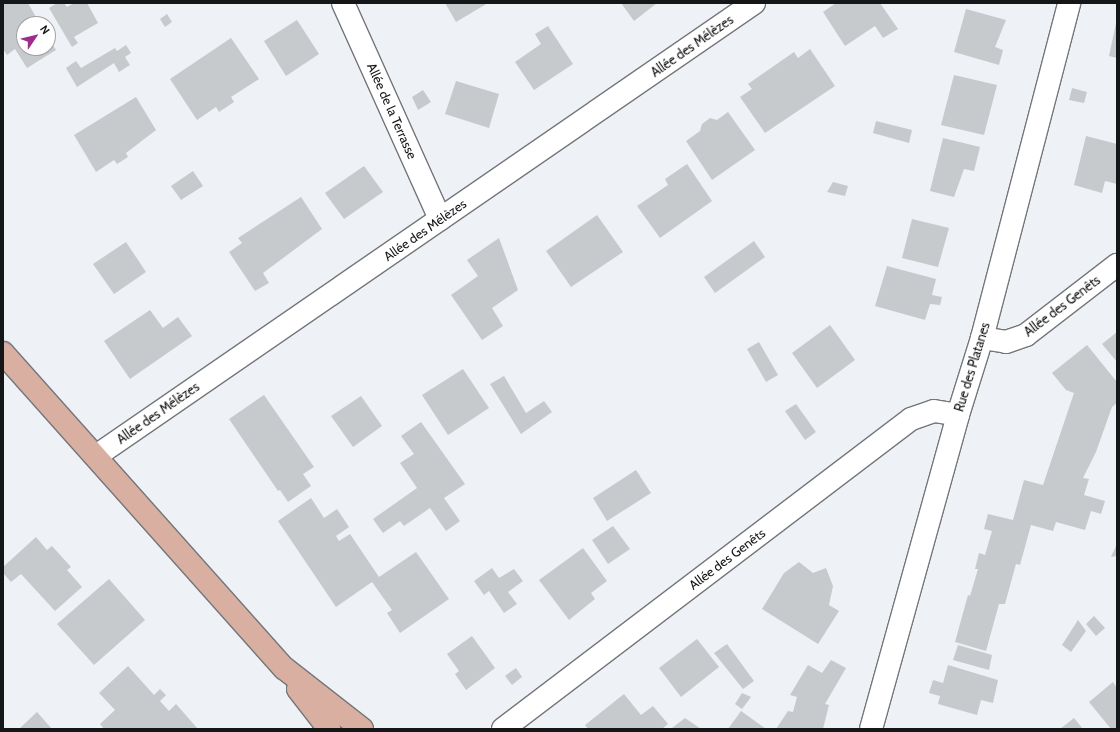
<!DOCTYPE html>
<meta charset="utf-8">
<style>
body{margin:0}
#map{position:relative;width:1120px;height:732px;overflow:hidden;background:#eef1f5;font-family:Cabin,sans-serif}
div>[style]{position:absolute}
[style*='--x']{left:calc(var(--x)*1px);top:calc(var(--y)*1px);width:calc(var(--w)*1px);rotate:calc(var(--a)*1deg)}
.building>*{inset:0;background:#c7cacd}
.roads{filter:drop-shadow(1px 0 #74767a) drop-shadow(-1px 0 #74767a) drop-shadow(0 1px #74767a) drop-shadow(0 -1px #74767a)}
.minor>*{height:22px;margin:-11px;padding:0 11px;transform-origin:11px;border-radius:11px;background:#fff}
.major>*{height:22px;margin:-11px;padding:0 11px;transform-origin:11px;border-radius:11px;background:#d9afa2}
span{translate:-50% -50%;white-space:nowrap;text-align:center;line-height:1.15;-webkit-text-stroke:3px #fff;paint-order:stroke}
.street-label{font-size:13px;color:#151617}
.frame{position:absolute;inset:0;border:4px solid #151617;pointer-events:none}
.north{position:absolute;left:16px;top:16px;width:40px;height:40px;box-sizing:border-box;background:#fff;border:1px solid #a1a2a2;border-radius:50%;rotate:55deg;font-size:11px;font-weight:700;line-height:16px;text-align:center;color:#151617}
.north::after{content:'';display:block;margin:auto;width:14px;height:18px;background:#9c2d8b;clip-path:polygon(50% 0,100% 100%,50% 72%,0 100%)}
</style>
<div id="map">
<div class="building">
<i style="clip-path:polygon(3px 3px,28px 3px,40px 24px,24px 24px,24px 48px,48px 48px,48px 37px,56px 50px,27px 68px,15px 49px,7px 55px,3px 49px)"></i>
<i style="clip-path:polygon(57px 3px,64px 3px,67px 7px,74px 3px,87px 3px,98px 23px,74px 37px,78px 43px,72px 47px,49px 8px)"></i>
<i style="clip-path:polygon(445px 3px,488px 3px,456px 22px)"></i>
<i style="clip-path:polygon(621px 3px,657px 3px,634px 21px)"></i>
<i style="clip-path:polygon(836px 3px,880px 3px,898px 29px,883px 38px,875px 26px,845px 46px,823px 12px)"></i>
<i style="clip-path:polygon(966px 9px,1006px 20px,995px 47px,1003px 50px,999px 65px,954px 52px)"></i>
<i style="clip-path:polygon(167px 14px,172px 22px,165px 27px,160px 19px)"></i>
<i style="clip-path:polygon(297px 20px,319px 54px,286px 76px,264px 41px)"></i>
<i style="clip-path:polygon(1116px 23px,1117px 23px,1117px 58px,1109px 56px)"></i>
<i style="clip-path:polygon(548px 26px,573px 64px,534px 90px,515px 62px,541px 44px,535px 34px)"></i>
<i style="clip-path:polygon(231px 38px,259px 79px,231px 97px,234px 102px,219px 112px,216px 107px,197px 120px,170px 79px)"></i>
<i style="clip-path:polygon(126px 45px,131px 53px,125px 57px,130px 65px,119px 72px,114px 63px,77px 87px,66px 68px,76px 61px,81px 68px,115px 48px,117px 51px)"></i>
<i style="clip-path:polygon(810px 49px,835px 86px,765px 133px,740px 97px,752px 89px,748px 84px,794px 52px,798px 58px)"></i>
<i style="clip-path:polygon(954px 75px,997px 85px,984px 135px,941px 125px)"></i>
<i style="clip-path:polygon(456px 81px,499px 94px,489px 128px,445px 114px)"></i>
<i style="clip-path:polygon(1072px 88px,1087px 92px,1084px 103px,1069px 100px)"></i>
<i style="clip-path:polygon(423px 90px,431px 102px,418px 110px,412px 97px)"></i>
<i style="clip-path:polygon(136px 97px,156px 130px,126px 153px,128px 157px,117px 164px,114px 160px,96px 172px,74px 135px)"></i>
<i style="clip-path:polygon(728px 112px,755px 150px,712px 180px,686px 141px,700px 131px,702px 124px,710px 118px,717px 120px)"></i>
<i style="clip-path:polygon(876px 121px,912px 130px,909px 143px,873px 133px)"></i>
<i style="clip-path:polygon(1086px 136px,1117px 144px,1117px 184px,1105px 181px,1102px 193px,1074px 185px)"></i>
<i style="clip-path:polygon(943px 138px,980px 147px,974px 171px,964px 169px,954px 197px,930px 191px)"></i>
<i style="clip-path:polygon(687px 164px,712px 201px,660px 238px,637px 206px,668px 185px,665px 179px)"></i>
<i style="clip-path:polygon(364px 166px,383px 192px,344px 219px,325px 193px)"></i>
<i style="clip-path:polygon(193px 171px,203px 186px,181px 200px,171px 186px)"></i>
<i style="clip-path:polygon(833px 182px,848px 186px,845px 196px,827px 192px)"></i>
<i style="clip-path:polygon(301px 197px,322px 229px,263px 273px,269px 283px,255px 291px,229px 252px,242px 243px,238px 238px)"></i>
<i style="clip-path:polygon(597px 215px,623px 252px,571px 287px,546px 251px)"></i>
<i style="clip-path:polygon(912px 219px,949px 228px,938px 267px,902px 258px)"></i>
<i style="clip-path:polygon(499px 238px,518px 290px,492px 308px,503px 326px,482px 340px,451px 295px,478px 276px,467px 260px)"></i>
<i style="clip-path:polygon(754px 241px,765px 257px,715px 293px,704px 277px)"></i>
<i style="clip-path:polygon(126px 242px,146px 272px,114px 294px,93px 264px)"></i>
<i style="clip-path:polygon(887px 266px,936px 279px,932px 295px,942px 297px,940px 305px,930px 304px,925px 320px,875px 306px)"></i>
<i style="clip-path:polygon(150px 310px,163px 328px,178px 317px,192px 336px,130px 379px,104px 341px)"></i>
<i style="clip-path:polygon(830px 325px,855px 360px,817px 388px,792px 353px)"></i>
<i style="clip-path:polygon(1117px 332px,1117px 362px,1102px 344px)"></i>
<i style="clip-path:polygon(759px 342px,778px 375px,766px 382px,747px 349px)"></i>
<i style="clip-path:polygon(1087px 345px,1117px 382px,1117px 403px,1112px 407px,1096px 452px,1083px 478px,1089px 479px,1084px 495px,1105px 501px,1101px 514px,1091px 511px,1085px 530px,1056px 522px,1053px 531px,1031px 525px,1020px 565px,1016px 564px,1005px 604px,999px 604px,986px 651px,955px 642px,968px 595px,970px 596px,978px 569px,975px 569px,979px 553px,985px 555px,992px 531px,984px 529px,988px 514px,1013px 520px,1024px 480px,1043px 485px,1074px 393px,1066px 390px,1052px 373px)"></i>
<i style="clip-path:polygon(463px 369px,489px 408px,448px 435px,422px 395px)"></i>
<i style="clip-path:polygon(504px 376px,526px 413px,544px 401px,552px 412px,521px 434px,490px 384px)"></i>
<i style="clip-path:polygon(264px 395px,314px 467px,303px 474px,311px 486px,288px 502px,280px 490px,278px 491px,229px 419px)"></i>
<i style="clip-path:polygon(361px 396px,382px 426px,353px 447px,331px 416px)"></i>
<i style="clip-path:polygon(796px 404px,816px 432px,805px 440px,785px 411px)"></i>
<i style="clip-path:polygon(421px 422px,465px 484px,444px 498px,460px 521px,446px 531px,430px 508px,404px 526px,400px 521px,383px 533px,373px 519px,417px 488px,400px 463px,414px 454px,401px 436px)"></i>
<i style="clip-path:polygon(636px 470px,651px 493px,607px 521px,593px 498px)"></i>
<i style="clip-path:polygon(311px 498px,324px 518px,337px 509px,349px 527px,336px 536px,339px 541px,350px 534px,379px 577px,416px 552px,449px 599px,400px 633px,387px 613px,392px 610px,372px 582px,336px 607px,278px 521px)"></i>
<i style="clip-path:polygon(613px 526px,630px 549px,608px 564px,592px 540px)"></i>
<i style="clip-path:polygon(36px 537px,47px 550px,52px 546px,71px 567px,67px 570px,82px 587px,55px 611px,21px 574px,11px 582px,3px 573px,3px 567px)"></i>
<i style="clip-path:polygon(1117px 544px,1117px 556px,1111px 557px,1115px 548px)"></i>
<i style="clip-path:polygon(583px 548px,607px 581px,591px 593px,595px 599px,569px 620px,539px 580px)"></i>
<i style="clip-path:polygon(799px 562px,813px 573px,826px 568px,833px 586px,829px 605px,839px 611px,818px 644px,762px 609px,784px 573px)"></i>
<i style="clip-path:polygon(492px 568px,499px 578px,514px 569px,523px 581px,508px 592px,517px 604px,504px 613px,489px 591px,484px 595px,474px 581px)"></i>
<i style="clip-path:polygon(109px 579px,145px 620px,94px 665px,57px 624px)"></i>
<i style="clip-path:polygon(1094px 616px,1105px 628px,1096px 636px,1086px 624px)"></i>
<i style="clip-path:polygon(1078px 620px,1086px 631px,1071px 652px,1062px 645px)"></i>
<i style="clip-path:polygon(472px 636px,495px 668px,466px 690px,455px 674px,459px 671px,447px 654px)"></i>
<i style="clip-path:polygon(697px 639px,719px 667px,681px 697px,659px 668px)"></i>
<i style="clip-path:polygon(727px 644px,754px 681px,743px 689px,714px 653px)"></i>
<i style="clip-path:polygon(958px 645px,992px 655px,989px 670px,953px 660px)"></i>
<i style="clip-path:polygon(831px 660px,846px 668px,825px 704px,829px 705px,823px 729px,776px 729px,788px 711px,793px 712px,797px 697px,790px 695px,808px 665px,822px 673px)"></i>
<i style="clip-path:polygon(948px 665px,998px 680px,993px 703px,981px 700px,977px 715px,938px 704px,940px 696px,929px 693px,933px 680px,943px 683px)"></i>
<i style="clip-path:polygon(128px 666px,154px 695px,160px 689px,166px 695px,160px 701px,169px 711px,176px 704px,198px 729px,104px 729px,100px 724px,115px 710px,99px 693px)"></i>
<i style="clip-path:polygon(516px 668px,522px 677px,512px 685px,505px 676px)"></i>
<i style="clip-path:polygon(1113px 682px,1117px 688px,1117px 729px,1111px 729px,1089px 702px)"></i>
<i style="clip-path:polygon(742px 693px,751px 697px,742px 709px,735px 704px)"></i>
<i style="clip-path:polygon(624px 694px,641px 715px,653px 706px,668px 724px,662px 729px,588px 729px,585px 725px)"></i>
<i style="clip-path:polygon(741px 711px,766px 729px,728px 729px)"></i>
<i style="clip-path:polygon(37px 712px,52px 729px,19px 729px)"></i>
<i style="clip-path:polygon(685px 718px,701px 729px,672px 728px)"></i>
<i style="clip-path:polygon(1074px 718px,1083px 729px,1060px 729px)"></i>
</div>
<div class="roads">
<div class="minor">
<i style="--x:343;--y:3;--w:237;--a:65.8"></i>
<i style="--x:982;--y:338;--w:24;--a:9"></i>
<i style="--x:1006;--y:342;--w:21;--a:-19"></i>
<i style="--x:1026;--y:335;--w:115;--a:-37.6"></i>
<i style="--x:96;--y:456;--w:799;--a:-34.55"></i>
<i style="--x:503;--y:729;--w:512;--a:-37.23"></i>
<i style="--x:911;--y:419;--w:24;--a:-19"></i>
<i style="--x:934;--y:411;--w:24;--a:9"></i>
<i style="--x:871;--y:729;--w:326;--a:-74.5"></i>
<i style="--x:958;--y:415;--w:81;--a:-72.7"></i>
<i style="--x:982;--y:338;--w:346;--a:-75.4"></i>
</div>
<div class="major">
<i style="--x:3;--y:353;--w:422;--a:48.3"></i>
<i style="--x:284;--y:668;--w:99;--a:38"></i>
<i style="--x:298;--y:689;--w:51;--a:52.2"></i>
</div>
</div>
<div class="street-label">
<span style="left:692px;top:46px;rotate:-35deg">Allée des Mélèzes</span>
<span style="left:392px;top:111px;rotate:66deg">Allée de la Terrasse</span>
<span style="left:425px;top:230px;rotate:-35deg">Allée des Mélèzes</span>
<span style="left:1062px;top:306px;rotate:-37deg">Allée des Genêts</span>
<span style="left:972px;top:367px;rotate:-73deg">Rue des Platanes</span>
<span style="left:158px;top:413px;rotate:-35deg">Allée des Mélèzes</span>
<span style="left:727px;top:559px;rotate:-37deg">Allée des Genêts</span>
</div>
<div class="frame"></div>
<div class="north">N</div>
</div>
